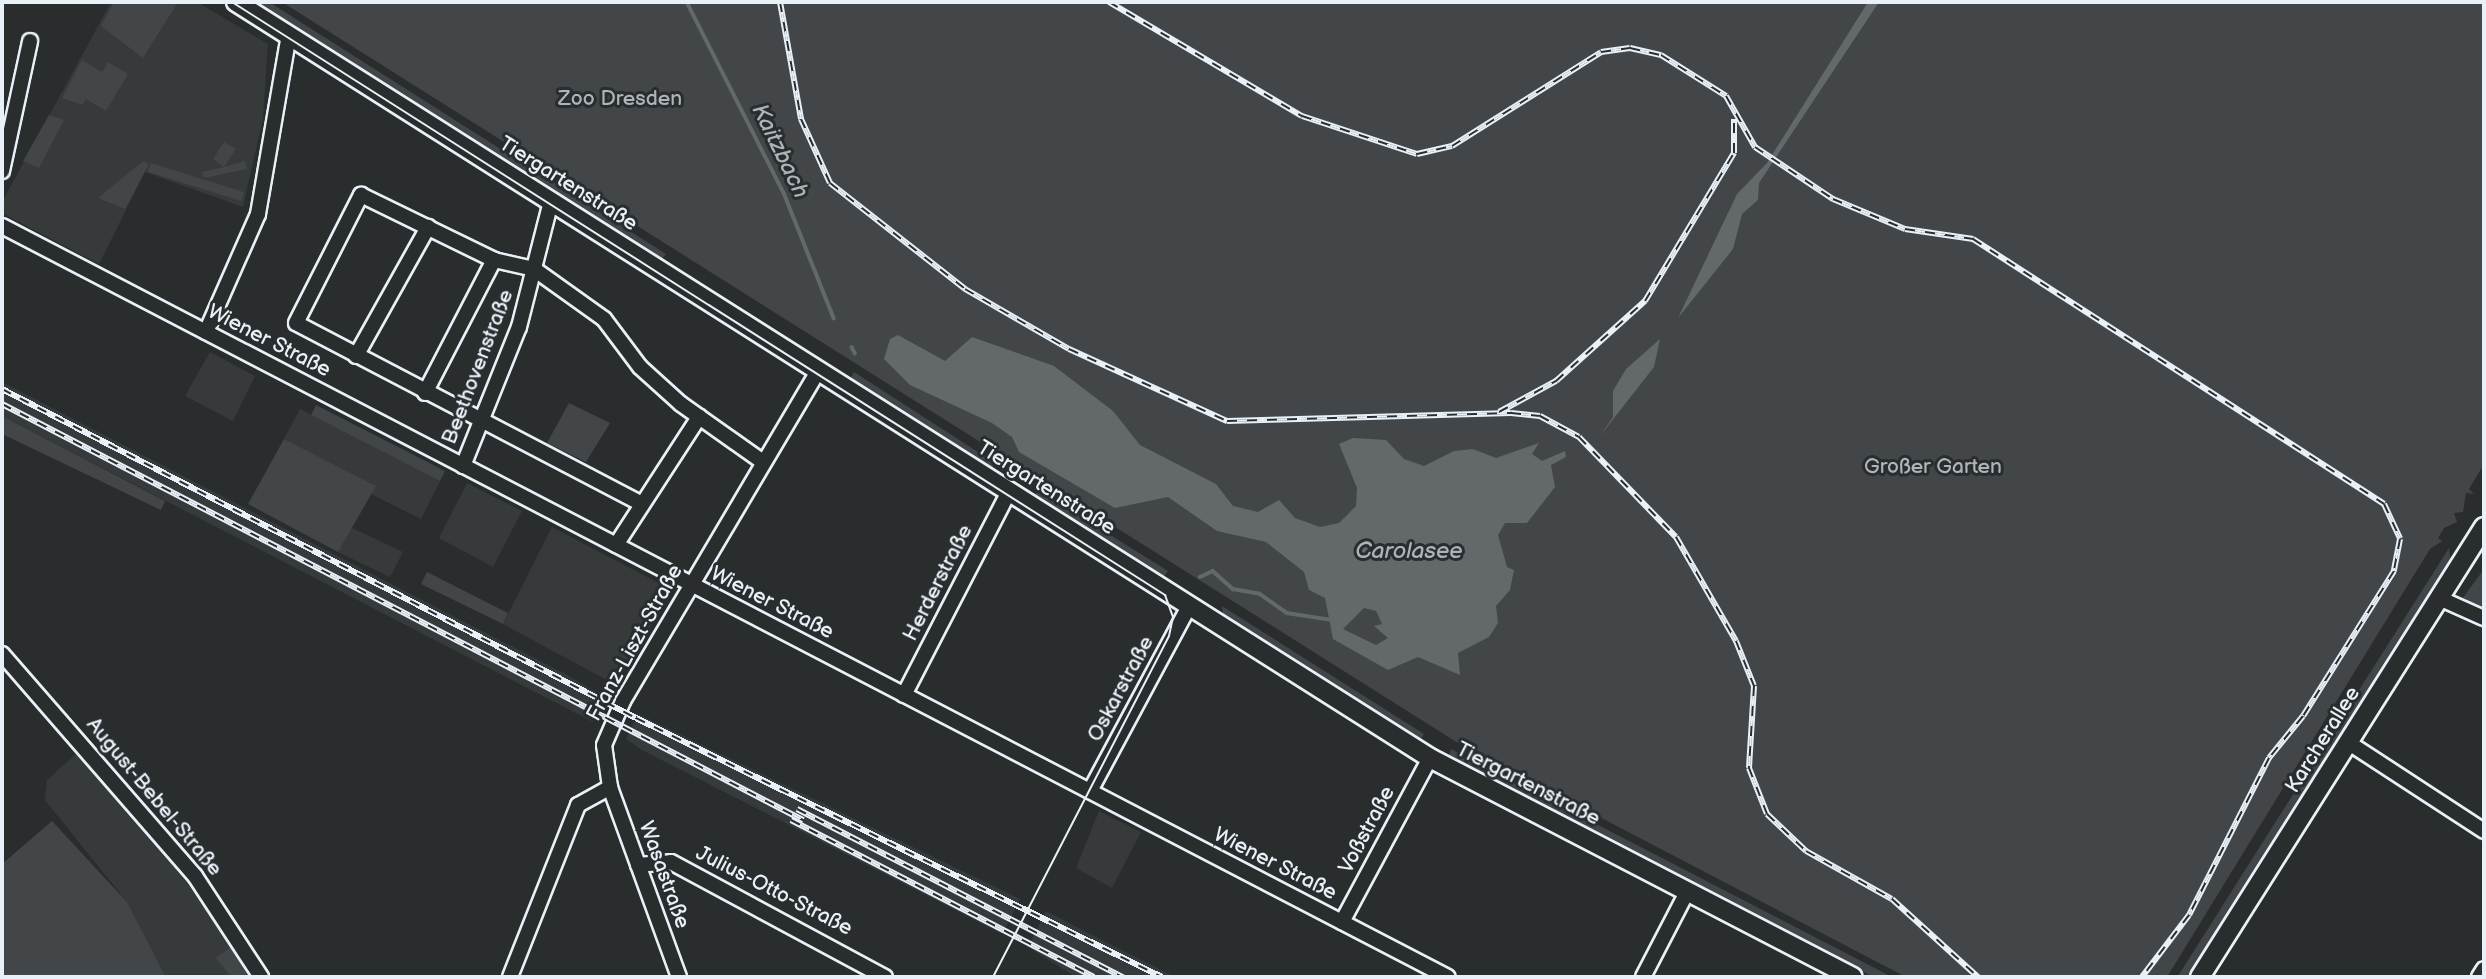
<!DOCTYPE html>
<meta charset="utf-8">
<style>
body{margin:0}
#map{position:relative;width:2486px;height:979px;overflow:hidden;background:#2a2d2e;font-family:"Balsamiq Sans",sans-serif}
div>[style]{position:absolute}
[style*='--x']{left:calc(var(--x)*1px);top:calc(var(--y)*1px);width:calc(var(--w)*1px);rotate:calc(var(--a)*1deg)}
.built>*{inset:0;background:#363a3b}
.green>*{inset:0;background:#424648}
.water>*{inset:0;background:#63686b}
.stream>*{height:3.5px;margin:-1.75px;padding:0 1.75px;transform-origin:1.75px;border-radius:1.75px;background:#63686b}
.roads{filter:drop-shadow(2px 0 #e8f1f8) drop-shadow(-2px 0 #e8f1f8) drop-shadow(0 2px #e8f1f8) drop-shadow(0 -2px #e8f1f8)}
.minor>*{height:14px;margin:-7px;padding:0 7px;transform-origin:7px;border-radius:7px;background:#2a2d2e}
.major>*{height:18px;margin:-9px;padding:0 9px;transform-origin:9px;border-radius:9px;background:#2a2d2e}
.tram>*{height:2px;margin:-1px;padding:0 1px;transform-origin:1px;border-radius:1px;background:#e8f1f8}
.rail>*{height:6px;margin-top:-3px;transform-origin:0;background:repeating-linear-gradient(90deg,#2a2d2e 0 10px,#e8f1f8 0 20px);box-sizing:border-box;border-block:2px solid #e8f1f8}
span{translate:-50% -50%;white-space:nowrap;text-align:center;line-height:1.15;-webkit-text-stroke:6px #2a2d2e;paint-order:stroke}
.park-label{font-size:21px;color:#aeb5ba}
.street-label{font-size:21px;color:#e8f1f8}
.water-label{font-size:23px;color:#acb3b9;font-style:italic}
.frame{position:absolute;inset:0;border:4px solid #e8f1f8;pointer-events:none}
</style>
<div id="map">
<div class="built">
<i style="clip-path:polygon(111px 2px,197px 2px,268px 44px,263px 118px,243px 207px,145px 172px,99px 264px,2px 213px,2px 202px)"></i>
<i style="clip-path:polygon(210px 352px,255px 376px,233px 421px,185px 396px)"></i>
<i style="clip-path:polygon(2px 382px,569px 676px,605px 698px,593px 722px,2px 416px)"></i>
<i style="clip-path:polygon(300px 409px,440px 481px,421px 519px,371px 494px,375px 486px,284px 439px)"></i>
<i style="clip-path:polygon(467px 483px,522px 511px,493px 567px,439px 538px)"></i>
<i style="clip-path:polygon(350px 527px,403px 552px,390px 577px,338px 552px)"></i>
<i style="clip-path:polygon(552px 527px,672px 590px,616px 685px,503px 624px)"></i>
<i style="clip-path:polygon(638px 714px,1020px 899px,1002px 934px,642px 750px,626px 739px)"></i>
<i style="clip-path:polygon(77px 753px,174px 866px,224px 932px,248px 977px,166px 977px,127px 902px,45px 800px,47px 780px)"></i>
<i style="clip-path:polygon(1099px 811px,1141px 832px,1112px 888px,1076px 868px)"></i>
<i style="clip-path:polygon(1046px 911px,1092px 935px,1175px 977px,1076px 977px,1028px 947px)"></i>
</div>
<div class="green">
<i style="clip-path:polygon(114px 2px,178px 2px,143px 58px,101px 26px)"></i>
<i style="clip-path:polygon(252px 2px,269px 2px,666px 254px,662px 259px)"></i>
<i style="clip-path:polygon(282px 2px,2484px 2px,2484px 464px,2469px 489px,2474px 494px,2466px 493px,2463px 512px,2454px 513px,2457px 522px,2444px 528px,2438px 538px,2442px 541px,2430px 549px,2167px 977px,1906px 977px,1458px 743px)"></i>
<i style="clip-path:polygon(82px 60px,102px 72px,108px 62px,128px 74px,106px 111px,86px 99px,82px 105px,62px 98px)"></i>
<i style="clip-path:polygon(49px 115px,64px 120px,39px 168px,23px 161px)"></i>
<i style="clip-path:polygon(224px 142px,236px 149px,224px 167px,245px 161px,247px 169px,204px 178px,202px 172px,224px 167px,213px 159px)"></i>
<i style="clip-path:polygon(143px 161px,149px 164px,125px 209px,98px 198px)"></i>
<i style="clip-path:polygon(151px 163px,244px 192px,241px 201px,148px 172px)"></i>
<i style="clip-path:polygon(854px 372px,995px 463px,991px 469px,848px 382px)"></i>
<i style="clip-path:polygon(569px 403px,610px 423px,586px 462px,547px 443px)"></i>
<i style="clip-path:polygon(316px 405px,445px 471px,440px 481px,311px 415px)"></i>
<i style="clip-path:polygon(2px 416px,165px 501px,161px 510px,2px 434px)"></i>
<i style="clip-path:polygon(284px 439px,376px 486px,338px 552px,248px 504px)"></i>
<i style="clip-path:polygon(1038px 490px,1168px 571px,1163px 578px,1034px 496px)"></i>
<i style="clip-path:polygon(2449px 548px,2451px 564px,2203px 961px,2189px 977px,2178px 976px)"></i>
<i style="clip-path:polygon(2484px 569px,2484px 615px,2459px 603px)"></i>
<i style="clip-path:polygon(427px 572px,508px 613px,503px 624px,421px 584px)"></i>
<i style="clip-path:polygon(1222px 606px,1424px 734px,1418px 744px,1223px 616px)"></i>
<i style="clip-path:polygon(1451px 749px,1892px 977px,1874px 977px,1713px 899px,1448px 761px)"></i>
<i style="clip-path:polygon(52px 821px,127px 902px,166px 977px,2px 977px,2px 864px)"></i>
<i style="clip-path:polygon(232px 946px,248px 977px,231px 977px,216px 958px)"></i>
</div>
<div class="water">
<i style="clip-path:polygon(1868px 2px,1879px 2px,1759px 183px,1758px 200px,1742px 214px,1733px 249px,1678px 318px,1737px 194px,1767px 163px)"></i>
<i style="clip-path:polygon(evenodd,898px 335px,945px 361px,972px 337px,1054px 366px,1113px 411px,1140px 445px,1216px 484px,1233px 506px,1258px 512px,1279px 500px,1295px 518px,1320px 527px,1339px 523px,1356px 506px,1357px 488px,1339px 444px,1353px 438px,1386px 440px,1404px 459px,1424px 466px,1454px 451px,1473px 449px,1496px 458px,1539px 443px,1532px 454px,1542px 461px,1565px 451px,1566px 457px,1551px 465px,1555px 487px,1527px 523px,1505px 523px,1498px 535px,1507px 567px,1514px 570px,1510px 590px,1496px 606px,1498px 623px,1489px 637px,1458px 653px,1460px 675px,1418px 657px,1388px 670px,1333px 639px,1325px 598px,1309px 590px,1304px 572px,1266px 542px,1217px 531px,1168px 497px,1115px 508px,1019px 452px,1012px 437px,992px 423px,910px 385px,884px 359px,890px 339px,898px 335px,1364px 608px,1376px 611px,1382px 624px,1374px 626px,1388px 638px,1376px 645px,1343px 629px,1364px 608px)"></i>
<i style="clip-path:polygon(1660px 339px,1654px 367px,1600px 436px,1613px 417px,1613px 391px,1626px 369px)"></i>
</div>
<div class="stream">
<i style="--x:687;--y:2;--w:214;--a:63.1"></i>
<i style="--x:784;--y:193;--w:135;--a:68.2"></i>
<i style="--x:852;--y:347;--w:7;--a:63"></i>
<i style="--x:1200;--y:577;--w:14;--a:-25"></i>
<i style="--x:1213;--y:571;--w:27;--a:42"></i>
<i style="--x:1233;--y:589;--w:27;--a:10"></i>
<i style="--x:1260;--y:594;--w:33;--a:35"></i>
<i style="--x:1287;--y:613;--w:46;--a:8.8"></i>
</div>
<div class="roads">
<div class="minor">
<i style="--x:2;--y:171;--w:133;--a:-77.8"></i>
<i style="--x:2;--y:226;--w:1629;--a:27.45"></i>
<i style="--x:206;--y:332;--w:129;--a:-66.2"></i>
<i style="--x:258;--y:214;--w:182;--a:-80.2"></i>
<i style="--x:356;--y:356;--w:148;--a:-60.8"></i>
<i style="--x:425;--y:393;--w:150;--a:-62.6"></i>
<i style="--x:463;--y:466;--w:150;--a:-68.1"></i>
<i style="--x:519;--y:327;--w:130;--a:-75.7"></i>
<i style="--x:642;--y:504;--w:390;--a:-152.4"></i>
<i style="--x:296;--y:323;--w:144;--a:-63.1"></i>
<i style="--x:361;--y:195;--w:148;--a:26"></i>
<i style="--x:494;--y:260;--w:41;--a:12.7"></i>
<i style="--x:534;--y:269;--w:86;--a:35.5"></i>
<i style="--x:604;--y:319;--w:60;--a:53.1"></i>
<i style="--x:640;--y:367;--w:55;--a:42.1"></i>
<i style="--x:681;--y:404;--w:100;--a:35.3"></i>
<i style="--x:616;--y:545;--w:153;--a:-57"></i>
<i style="--x:2439;--y:598;--w:49;--a:24"></i>
<i style="--x:2;--y:654;--w:294;--a:49"></i>
<i style="--x:195;--y:876;--w:121;--a:56.8"></i>
<i style="--x:904;--y:695;--w:229;--a:-62.7"></i>
<i style="--x:2349;--y:743;--w:161;--a:33.1"></i>
<i style="--x:1090;--y:791;--w:210;--a:-61.8"></i>
<i style="--x:638;--y:865;--w:33;--a:-5"></i>
<i style="--x:671;--y:862;--w:243;--a:28.3"></i>
<i style="--x:1342;--y:922;--w:186;--a:-61.8"></i>
<i style="--x:510;--y:977;--w:185;--a:-68.4"></i>
<i style="--x:578;--y:805;--w:37;--a:-29"></i>
<i style="--x:679;--y:977;--w:202;--a:-110"></i>
<i style="--x:610;--y:787;--w:42;--a:-98.1"></i>
<i style="--x:604;--y:745;--w:48;--a:-66.6"></i>
<i style="--x:623;--y:701;--w:385;--a:-59.4"></i>
<i style="--x:1643;--y:977;--w:96;--a:-62.6"></i>
<i style="--x:2479;--y:977;--w:9;--a:-58"></i>
</div>
<div class="major">
<i style="--x:236;--y:2;--w:1413;--a:32.34"></i>
<i style="--x:1430;--y:758;--w:476;--a:27.4"></i>
<i style="--x:2200;--y:977;--w:532;--a:-57.74"></i>
</div>
</div>
<div class="tram">
<i style="--x:232;--y:2;--w:1106;--a:32.44"></i>
<i style="--x:1165;--y:595;--w:23;--a:70"></i>
<i style="--x:1173;--y:617;--w:19;--a:102"></i>
<i style="--x:1169;--y:636;--w:384;--a:117.3"></i>
</div>
<div class="rail">
<i style="--x:780;--y:2;--w:119;--a:79.8"></i>
<i style="--x:801;--y:119;--w:70;--a:65.6"></i>
<i style="--x:830;--y:183;--w:172;--a:38.1"></i>
<i style="--x:965;--y:289;--w:120;--a:30"></i>
<i style="--x:1069;--y:349;--w:174;--a:24.5"></i>
<i style="--x:1227;--y:421;--w:284;--a:-1.6"></i>
<i style="--x:1511;--y:413;--w:29;--a:6"></i>
<i style="--x:1540;--y:416;--w:44;--a:28.3"></i>
<i style="--x:1579;--y:437;--w:139;--a:45.9"></i>
<i style="--x:1676;--y:537;--w:120;--a:60"></i>
<i style="--x:1736;--y:641;--w:48;--a:68.2"></i>
<i style="--x:1754;--y:686;--w:82;--a:93.5"></i>
<i style="--x:1749;--y:768;--w:49;--a:68.6"></i>
<i style="--x:1767;--y:814;--w:54;--a:43.5"></i>
<i style="--x:1806;--y:851;--w:98;--a:29.2"></i>
<i style="--x:1892;--y:899;--w:116;--a:42.2"></i>
<i style="--x:1109;--y:2;--w:224;--a:30.6"></i>
<i style="--x:1302;--y:116;--w:121;--a:18.3"></i>
<i style="--x:1417;--y:154;--w:36;--a:-13"></i>
<i style="--x:1452;--y:146;--w:176;--a:-32.2"></i>
<i style="--x:1601;--y:52;--w:29;--a:-8"></i>
<i style="--x:1630;--y:48;--w:32;--a:13"></i>
<i style="--x:1661;--y:55;--w:77;--a:32.2"></i>
<i style="--x:1726;--y:96;--w:59;--a:60.4"></i>
<i style="--x:1755;--y:147;--w:94;--a:33.7"></i>
<i style="--x:1833;--y:199;--w:78;--a:22.6"></i>
<i style="--x:1905;--y:229;--w:69;--a:8.4"></i>
<i style="--x:1973;--y:239;--w:489;--a:32.8"></i>
<i style="--x:2384;--y:504;--w:38;--a:65"></i>
<i style="--x:2400;--y:539;--w:33;--a:101"></i>
<i style="--x:2394;--y:571;--w:171;--a:122.1"></i>
<i style="--x:2303;--y:716;--w:54;--a:129"></i>
<i style="--x:2269;--y:758;--w:176;--a:117"></i>
<i style="--x:2189;--y:915;--w:78;--a:127.2"></i>
<i style="--x:2;--y:389;--w:714;--a:27.43"></i>
<i style="--x:636;--y:718;--w:586;--a:26.22"></i>
<i style="--x:2;--y:404;--w:903;--a:27.45"></i>
<i style="--x:1499;--y:412;--w:65;--a:-28.5"></i>
<i style="--x:1556;--y:381;--w:120;--a:-42"></i>
<i style="--x:1645;--y:301;--w:173;--a:-59"></i>
<i style="--x:1734;--y:153;--w:34;--a:-90"></i>
<i style="--x:797;--y:809;--w:367;--a:27.3"></i>
<i style="--x:791;--y:820;--w:341;--a:27.4"></i>
</div>
<div class="park-label">
<span style="left:620px;top:99px">Zoo Dresden</span>
<span style="left:1933px;top:467px">Großer Garten</span>
</div>
<div class="street-label">
<span style="left:568px;top:184px;rotate:32deg">Tiergartenstraße</span>
<span style="left:269px;top:341px;rotate:27deg">Wiener Straße</span>
<span style="left:478px;top:367px;rotate:-69deg">Beethovenstraße</span>
<span style="left:1046px;top:488px;rotate:32deg">Tiergartenstraße</span>
<span style="left:938px;top:583px;rotate:-63deg">Herderstraße</span>
<span style="left:772px;top:603px;rotate:27deg">Wiener Straße</span>
<span style="left:635px;top:643px;rotate:-61deg">Franz-Liszt-Straße</span>
<span style="left:1121px;top:689px;rotate:-62deg">Oskarstraße</span>
<span style="left:2323px;top:740px;rotate:-58deg">Karcherallee</span>
<span style="left:1528px;top:784px;rotate:27deg">Tiergartenstraße</span>
<span style="left:154px;top:797px;rotate:50deg">August-Bebel-Straße</span>
<span style="left:1367px;top:830px;rotate:-62deg">Voßstraße</span>
<span style="left:1275px;top:864px;rotate:27deg">Wiener Straße</span>
<span style="left:664px;top:875px;rotate:70deg">Wasastraße</span>
<span style="left:774px;top:891px;rotate:27deg">Julius-Otto-Straße</span>
</div>
<div class="water-label">
<span style="left:780px;top:151px;rotate:64deg">Kaitzbach</span>
<span style="left:1409px;top:551px">Carolasee</span>
</div>
<div class="frame"></div>
</div>
